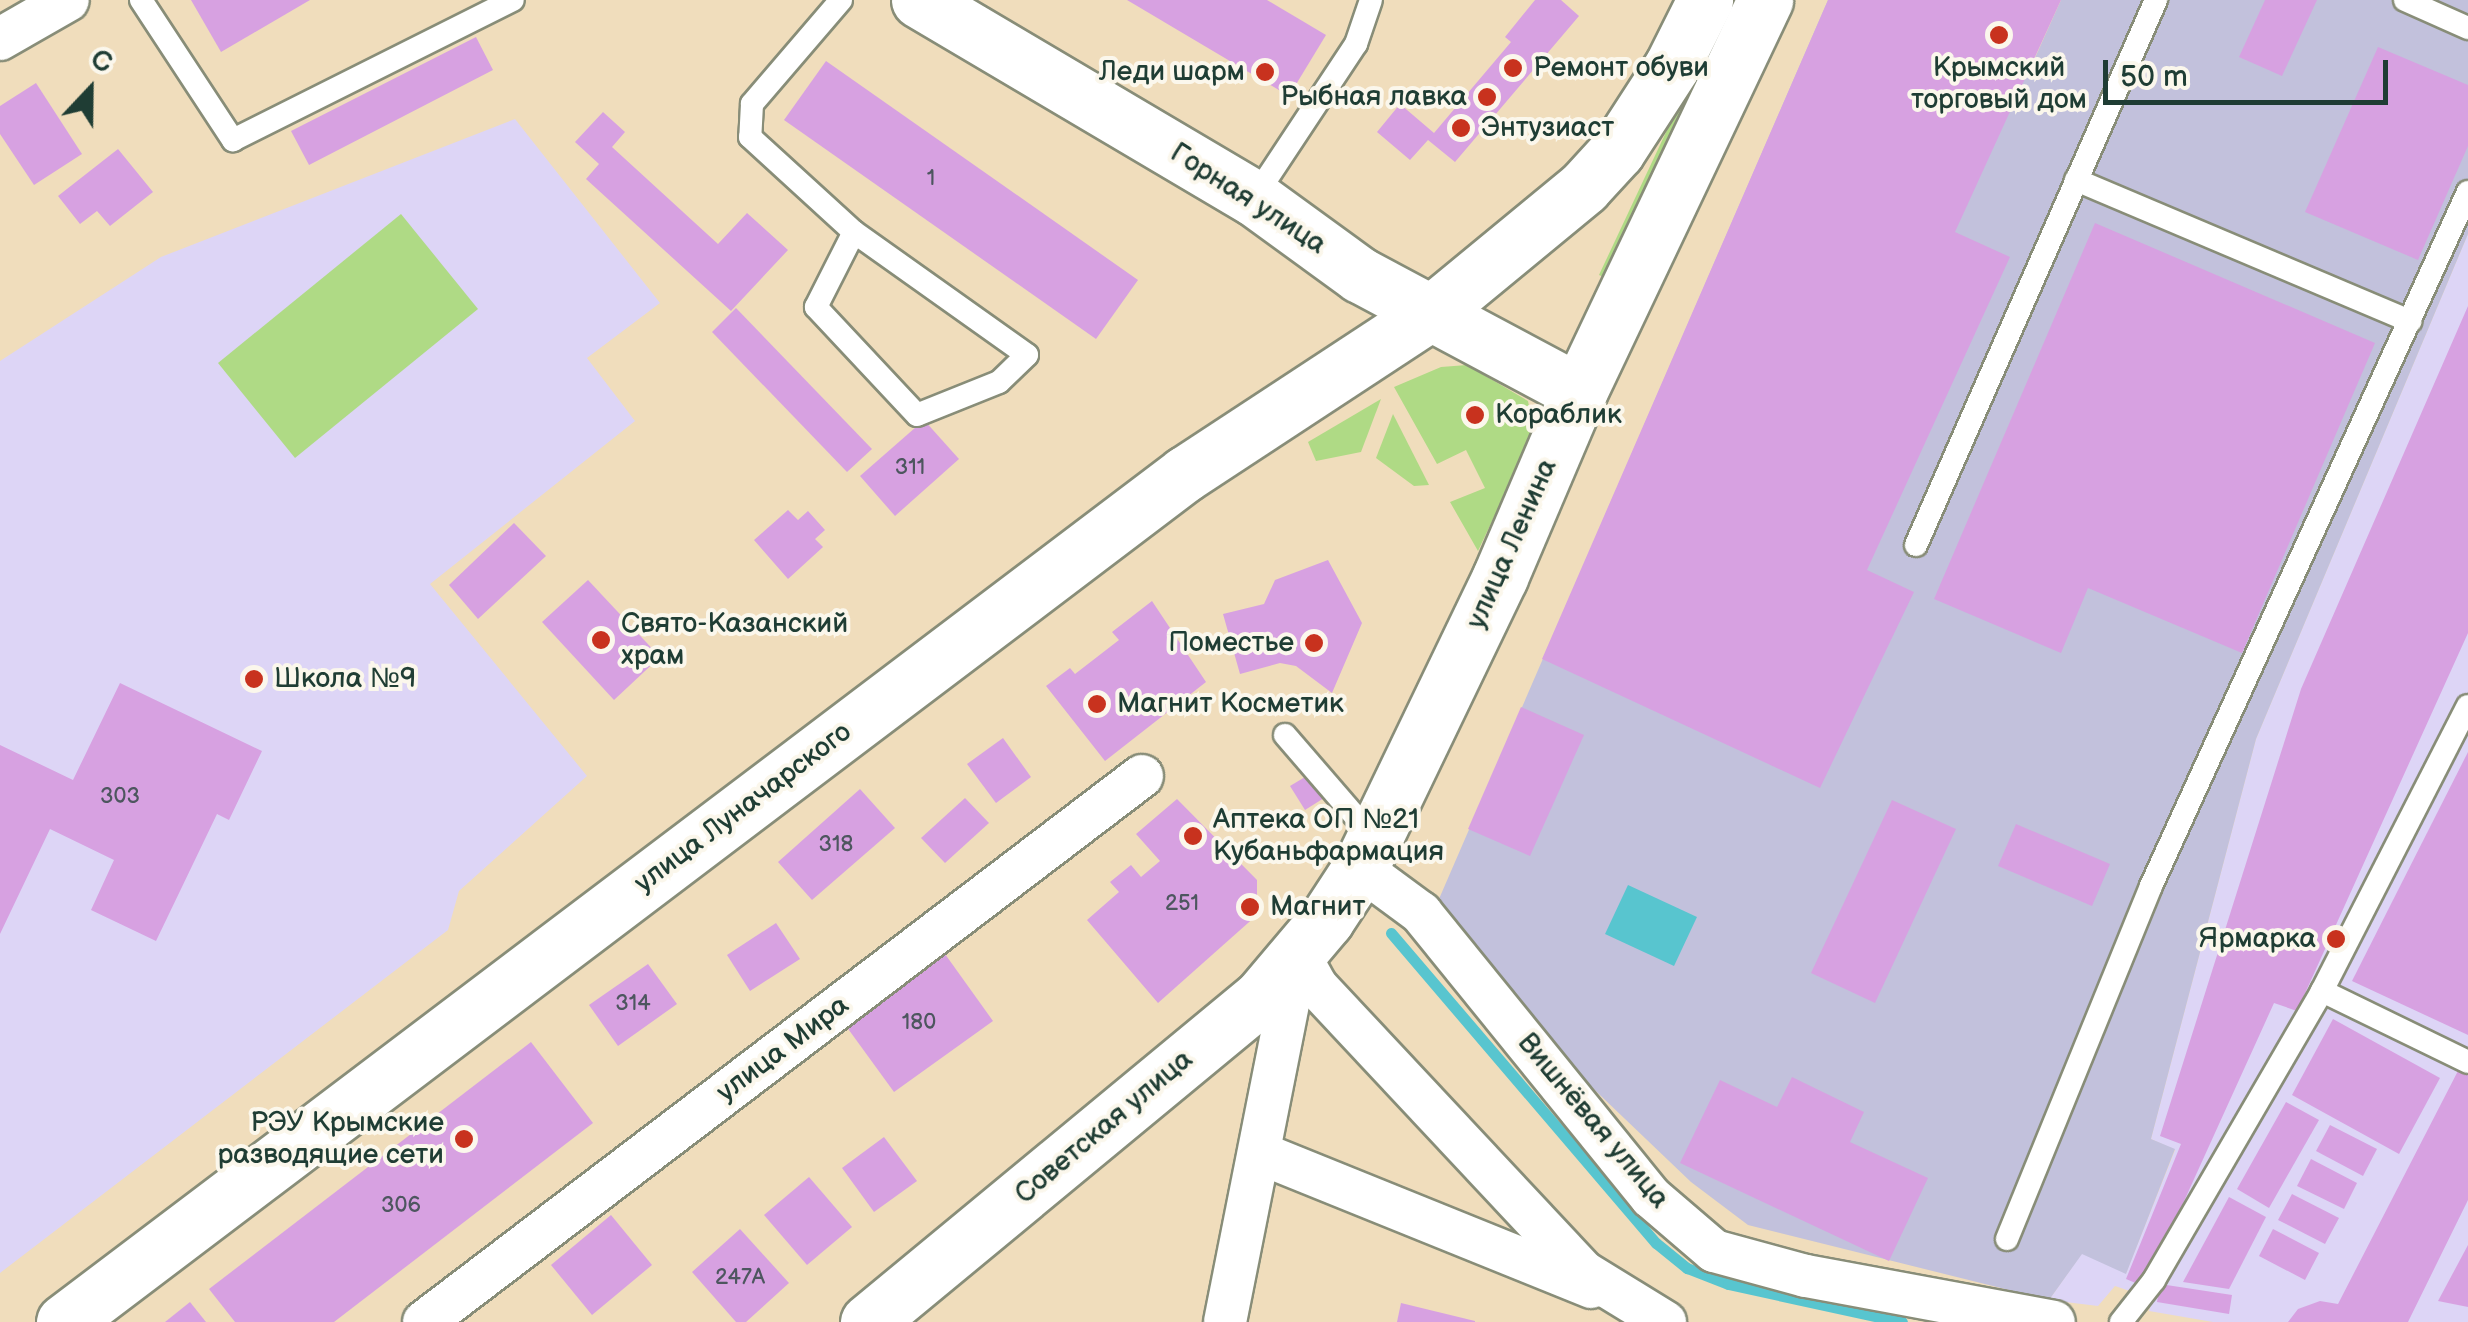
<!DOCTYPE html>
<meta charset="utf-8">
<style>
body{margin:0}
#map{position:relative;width:2468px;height:1322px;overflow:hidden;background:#f0ddbc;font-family:"Balsamiq Sans",sans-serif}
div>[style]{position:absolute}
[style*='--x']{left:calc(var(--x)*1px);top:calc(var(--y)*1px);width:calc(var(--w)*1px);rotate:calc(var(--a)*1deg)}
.built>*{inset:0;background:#ddd5f6}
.industrial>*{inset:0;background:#c2c1dc}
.green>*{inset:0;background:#afda85}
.water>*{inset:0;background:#58c5cf}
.stream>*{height:11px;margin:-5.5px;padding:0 5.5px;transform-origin:5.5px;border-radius:5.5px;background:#58c5cf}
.building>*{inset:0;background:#d7a1e1}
.roads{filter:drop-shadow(2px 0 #888d78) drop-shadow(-2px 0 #888d78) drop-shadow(0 2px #888d78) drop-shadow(0 -2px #888d78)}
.service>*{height:22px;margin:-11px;padding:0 11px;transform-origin:11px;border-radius:11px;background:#fff}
.minor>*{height:42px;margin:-21px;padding:0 21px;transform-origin:21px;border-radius:21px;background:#fff}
.secondary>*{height:55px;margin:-27.5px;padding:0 27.5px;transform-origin:27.5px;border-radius:27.5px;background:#fff}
.dots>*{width:28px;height:28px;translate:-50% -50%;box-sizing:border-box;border:5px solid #fbf7ec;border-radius:50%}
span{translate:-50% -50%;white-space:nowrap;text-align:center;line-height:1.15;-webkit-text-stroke:8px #fbf7ec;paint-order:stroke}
.number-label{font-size:22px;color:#4d565f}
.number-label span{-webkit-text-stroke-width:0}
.poi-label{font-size:28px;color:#1f3d34}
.left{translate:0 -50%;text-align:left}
.right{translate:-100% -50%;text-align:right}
.street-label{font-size:28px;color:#1f3d34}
.north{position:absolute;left:40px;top:40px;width:100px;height:100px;-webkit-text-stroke:8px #fbf7ec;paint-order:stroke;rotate:22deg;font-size:28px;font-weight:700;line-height:40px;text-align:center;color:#1f3d34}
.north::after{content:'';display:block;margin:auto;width:35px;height:45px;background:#1f3d34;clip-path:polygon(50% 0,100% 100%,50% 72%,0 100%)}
.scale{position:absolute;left:2103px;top:60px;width:285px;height:45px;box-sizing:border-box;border:5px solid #1f3d34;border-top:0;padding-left:12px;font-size:30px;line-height:35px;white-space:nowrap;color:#1f3d34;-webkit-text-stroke:8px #fbf7ec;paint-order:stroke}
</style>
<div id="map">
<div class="built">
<i style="clip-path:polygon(515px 119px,660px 303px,587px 358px,635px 421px,430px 584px,587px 776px,459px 891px,448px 930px,0 1273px,0 361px,161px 257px)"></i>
<i style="clip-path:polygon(2468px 234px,2468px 1322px,2213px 1322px,2149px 1311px,2153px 1299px,2115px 1286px,2098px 1306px,2049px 1300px,2082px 1253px,2126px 1273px,2175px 1150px,2151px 1139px,2256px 739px)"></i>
</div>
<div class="industrial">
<i style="clip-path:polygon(1828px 0,1874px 0,2030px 69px,2061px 0,2468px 0,2468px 234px,2256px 739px,2151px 1139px,2175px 1149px,2126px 1274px,2082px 1254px,2049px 1300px,1748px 1225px,1691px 1182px,1426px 929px)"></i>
</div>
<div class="green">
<i style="clip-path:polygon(1728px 0,1739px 0,1608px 279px,1599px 275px)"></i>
<i style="clip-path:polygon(401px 214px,478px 309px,295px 458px,218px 363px)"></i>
<i style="clip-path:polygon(1467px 365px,1528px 401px,1534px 432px,1478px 551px,1450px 502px,1485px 488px,1466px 450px,1437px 464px,1394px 387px,1441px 367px)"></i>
<i style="clip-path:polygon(1381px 399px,1361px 452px,1316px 461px,1308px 442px)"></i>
<i style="clip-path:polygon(1393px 414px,1429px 485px,1414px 486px,1376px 458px)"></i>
</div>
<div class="water">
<i style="clip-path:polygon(1628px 885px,1697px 917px,1674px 966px,1605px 934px)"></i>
</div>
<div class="stream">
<i style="--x:1391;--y:933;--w:408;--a:49.5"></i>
<i style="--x:1656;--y:1243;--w:40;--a:39"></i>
<i style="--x:1687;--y:1268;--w:44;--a:21.3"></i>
<i style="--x:1728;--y:1284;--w:178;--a:12.3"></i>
</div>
<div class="building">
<i style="clip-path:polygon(191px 0,310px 0,221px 52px)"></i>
<i style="clip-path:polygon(1127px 0,1267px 0,1326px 35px,1289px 96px)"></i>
<i style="clip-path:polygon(1535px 0,1561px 0,1579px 16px,1455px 162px,1428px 140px,1410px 160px,1377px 132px,1400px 104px,1434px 133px,1511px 42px,1505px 37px)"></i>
<i style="clip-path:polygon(1828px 0,2061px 0,1955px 232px,2010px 257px,1867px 570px,1914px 592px,1820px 788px,1542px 659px)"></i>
<i style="clip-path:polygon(2265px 0,2317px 0,2282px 76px,2239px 57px)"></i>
<i style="clip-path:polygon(476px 37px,493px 70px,309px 165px,291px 131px)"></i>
<i style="clip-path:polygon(2378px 47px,2468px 85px,2468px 146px,2418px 260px,2305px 212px)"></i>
<i style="clip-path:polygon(826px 61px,1138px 280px,1096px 339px,784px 120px)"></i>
<i style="clip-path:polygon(36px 83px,82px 154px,34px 185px,0 134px,0 106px)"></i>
<i style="clip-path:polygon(603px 112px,625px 132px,612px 147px,718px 244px,747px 213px,788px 250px,731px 311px,586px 179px,599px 164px,575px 142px)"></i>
<i style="clip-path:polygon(118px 149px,153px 192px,110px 226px,97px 211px,80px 224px,58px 196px)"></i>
<i style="clip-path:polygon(2095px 223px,2375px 343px,2242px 653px,2088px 588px,2061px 653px,1934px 599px)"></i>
<i style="clip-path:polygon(2468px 306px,2468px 633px,2297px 1011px,2274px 1003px,2145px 1287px,2126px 1279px,2181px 1144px,2160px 1136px,2301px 689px)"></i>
<i style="clip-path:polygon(736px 308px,872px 449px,847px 472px,712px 332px)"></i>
<i style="clip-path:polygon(924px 420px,959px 459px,895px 516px,860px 476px)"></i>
<i style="clip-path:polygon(788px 510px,798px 520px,808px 511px,825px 530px,815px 539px,823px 547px,788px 579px,754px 540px)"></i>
<i style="clip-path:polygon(514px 523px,546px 556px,478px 619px,449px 585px)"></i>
<i style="clip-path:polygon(1328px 560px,1362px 623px,1332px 693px,1296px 666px,1280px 663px,1240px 674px,1223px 614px,1264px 604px,1275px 580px)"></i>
<i style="clip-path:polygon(588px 580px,660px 657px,614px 700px,542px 622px)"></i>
<i style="clip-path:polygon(1152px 601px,1206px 682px,1105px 761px,1046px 686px,1070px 668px,1075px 674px,1119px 640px,1112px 632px)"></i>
<i style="clip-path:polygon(120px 683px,262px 751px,229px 820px,217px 814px,156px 941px,91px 910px,114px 860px,50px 829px,0 934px,0 745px,73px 780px)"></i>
<i style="clip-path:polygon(1521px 707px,1584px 735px,1530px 856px,1468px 829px)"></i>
<i style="clip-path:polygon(1003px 738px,1031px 777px,996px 803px,967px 764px)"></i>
<i style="clip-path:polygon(2468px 752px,2468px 1035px,2352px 981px)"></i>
<i style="clip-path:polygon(1310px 774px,1324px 798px,1305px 810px,1290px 786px)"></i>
<i style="clip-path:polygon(860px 789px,895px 828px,812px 900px,778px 862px)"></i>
<i style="clip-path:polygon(965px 798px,989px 823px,945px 863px,921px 838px)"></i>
<i style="clip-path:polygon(1177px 799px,1257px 880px,1257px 915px,1158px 1003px,1087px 920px,1119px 892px,1110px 882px,1131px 865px,1141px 877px,1160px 861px,1136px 834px)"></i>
<i style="clip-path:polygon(1892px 800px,1956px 829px,1875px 1003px,1811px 973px)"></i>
<i style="clip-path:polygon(2016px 824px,2110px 864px,2092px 906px,1998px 866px)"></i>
<i style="clip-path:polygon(776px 923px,800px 959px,750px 991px,727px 955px)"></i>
<i style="clip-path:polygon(945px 954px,993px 1021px,894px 1092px,846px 1026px)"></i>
<i style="clip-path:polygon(648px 964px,677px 1004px,618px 1046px,589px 1005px)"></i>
<i style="clip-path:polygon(2333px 1019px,2440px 1078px,2399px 1154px,2292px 1095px)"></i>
<i style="clip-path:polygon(531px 1042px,593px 1123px,334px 1322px,235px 1322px,209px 1289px)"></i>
<i style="clip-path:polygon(2460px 1067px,2468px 1071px,2468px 1200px,2408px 1322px,2288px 1322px,2298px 1309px,2320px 1301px,2338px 1304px)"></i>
<i style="clip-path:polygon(1792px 1077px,1864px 1112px,1850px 1142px,1928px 1178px,1889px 1261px,1680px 1163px,1720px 1080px,1777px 1107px)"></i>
<i style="clip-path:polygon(2286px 1102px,2319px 1120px,2269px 1208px,2237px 1189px)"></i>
<i style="clip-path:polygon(2330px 1125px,2377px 1149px,2363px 1176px,2316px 1151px)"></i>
<i style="clip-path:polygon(884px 1137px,917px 1181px,874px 1212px,842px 1168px)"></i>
<i style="clip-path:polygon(2311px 1159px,2357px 1183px,2344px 1209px,2297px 1186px)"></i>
<i style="clip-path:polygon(809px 1177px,852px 1227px,807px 1265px,764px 1215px)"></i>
<i style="clip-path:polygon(2292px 1194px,2339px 1218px,2325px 1244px,2278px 1220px)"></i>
<i style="clip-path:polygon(2229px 1197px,2266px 1217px,2229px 1289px,2183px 1282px)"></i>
<i style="clip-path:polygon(611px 1215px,652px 1265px,592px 1315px,551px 1265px)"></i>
<i style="clip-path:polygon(740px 1229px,789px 1283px,746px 1322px,736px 1322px,692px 1272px)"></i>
<i style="clip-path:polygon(2273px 1229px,2319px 1253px,2305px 1280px,2259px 1256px)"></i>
<i style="clip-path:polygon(2468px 1245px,2468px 1307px,2438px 1301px)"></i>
<i style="clip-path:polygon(2160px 1284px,2232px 1295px,2229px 1314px,2157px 1302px)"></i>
<i style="clip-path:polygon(190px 1302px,206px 1322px,165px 1322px)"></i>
<i style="clip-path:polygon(1401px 1303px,1475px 1321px,1475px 1322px,1397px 1322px)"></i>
</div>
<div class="roads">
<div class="service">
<i style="--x:141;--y:0;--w:168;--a:56.7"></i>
<i style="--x:233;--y:140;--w:313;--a:-26.6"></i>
<i style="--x:841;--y:0;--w:137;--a:130.6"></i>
<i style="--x:752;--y:104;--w:33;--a:93"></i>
<i style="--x:750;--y:137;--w:141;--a:42.4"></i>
<i style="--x:854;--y:232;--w:212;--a:35.4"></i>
<i style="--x:1027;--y:355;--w:39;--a:136"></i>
<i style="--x:999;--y:382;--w:88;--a:158.1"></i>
<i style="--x:917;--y:415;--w:148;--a:-133.1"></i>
<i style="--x:816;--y:307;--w:84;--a:-63.1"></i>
<i style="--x:2405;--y:0;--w:69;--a:24"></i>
<i style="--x:2076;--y:180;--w:363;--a:22.9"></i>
<i style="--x:1254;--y:198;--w:185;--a:-56.5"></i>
<i style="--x:1356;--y:44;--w:46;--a:-71.2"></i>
<i style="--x:1916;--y:545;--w:596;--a:-66.23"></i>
<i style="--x:1285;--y:735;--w:135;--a:49.2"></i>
<i style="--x:2322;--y:991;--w:162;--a:25.9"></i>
<i style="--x:2007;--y:1239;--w:381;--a:-67.8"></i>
<i style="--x:2151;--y:886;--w:763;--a:-65.45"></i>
<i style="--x:2121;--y:1322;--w:53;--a:-51.8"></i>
<i style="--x:2154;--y:1280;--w:334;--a:-59.8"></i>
<i style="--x:2322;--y:991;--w:320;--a:-62.9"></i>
</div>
<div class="minor">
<i style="--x:0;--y:39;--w:78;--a:-29.8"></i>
<i style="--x:1360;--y:868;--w:76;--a:36.4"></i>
<i style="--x:1421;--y:913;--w:365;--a:51"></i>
<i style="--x:1651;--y:1197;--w:83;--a:40.6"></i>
<i style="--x:1714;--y:1251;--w:95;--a:15.2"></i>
<i style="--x:1806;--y:1276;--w:252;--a:10.5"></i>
<i style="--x:1298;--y:953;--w:38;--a:61"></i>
<i style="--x:1316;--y:986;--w:393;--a:46.9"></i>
<i style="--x:1585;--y:1273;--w:94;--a:31.5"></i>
<i style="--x:1262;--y:1154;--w:355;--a:22"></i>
<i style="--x:424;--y:1322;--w:902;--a:-37.25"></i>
<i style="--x:1225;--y:1322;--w:376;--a:-78.8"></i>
</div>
<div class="secondary">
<i style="--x:919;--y:0;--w:389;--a:30.6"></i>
<i style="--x:1254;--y:198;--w:131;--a:36"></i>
<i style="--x:1360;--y:275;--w:248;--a:28.1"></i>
<i style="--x:64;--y:1322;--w:1406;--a:-37.11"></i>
<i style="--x:1185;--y:474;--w:299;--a:-33.3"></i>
<i style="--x:1435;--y:310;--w:193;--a:-39.5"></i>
<i style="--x:1584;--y:187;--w:49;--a:-47.5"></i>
<i style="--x:1617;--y:151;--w:101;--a:-57.1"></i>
<i style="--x:1672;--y:66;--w:74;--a:-63.4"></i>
<i style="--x:868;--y:1322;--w:510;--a:-39.59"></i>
<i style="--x:1261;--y:997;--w:101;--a:-49.8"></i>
<i style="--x:1326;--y:920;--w:62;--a:-56.8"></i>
<i style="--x:1360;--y:868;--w:323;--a:-64.3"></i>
<i style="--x:1500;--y:577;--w:201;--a:-66.9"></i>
<i style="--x:1579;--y:392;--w:434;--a:-64.6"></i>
</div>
</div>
<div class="dots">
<i style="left:1999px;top:35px;background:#c8321e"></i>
<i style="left:1513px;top:68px;background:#c8321e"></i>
<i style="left:1265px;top:72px;background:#c8321e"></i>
<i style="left:1487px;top:97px;background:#c8321e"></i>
<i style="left:1461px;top:128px;background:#c8321e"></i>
<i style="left:1475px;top:415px;background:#c8321e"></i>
<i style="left:601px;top:640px;background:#c8321e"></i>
<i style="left:1314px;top:643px;background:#c8321e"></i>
<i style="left:254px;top:679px;background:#c8321e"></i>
<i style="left:1097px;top:704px;background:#c8321e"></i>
<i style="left:1193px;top:836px;background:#c8321e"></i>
<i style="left:1250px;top:907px;background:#c8321e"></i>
<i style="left:2336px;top:939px;background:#c8321e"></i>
<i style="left:464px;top:1139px;background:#c8321e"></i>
</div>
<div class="number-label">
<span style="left:931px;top:179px">1</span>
<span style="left:910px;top:468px">311</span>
<span style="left:120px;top:797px">303</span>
<span style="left:836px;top:845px">318</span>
<span style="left:1182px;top:904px">251</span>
<span style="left:633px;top:1004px">314</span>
<span style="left:919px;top:1023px">180</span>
<span style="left:401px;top:1206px">306</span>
<span style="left:740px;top:1278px">247А</span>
</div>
<div class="poi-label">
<span class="left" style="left:1533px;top:68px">Ремонт обуви</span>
<span style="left:1999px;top:84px">Крымский<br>торговый дом</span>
<span class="right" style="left:1245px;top:72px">Леди шарм</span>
<span class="right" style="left:1467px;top:97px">Рыбная лавка</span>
<span class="left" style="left:1481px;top:128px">Энтузиаст</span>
<span class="left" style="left:1495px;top:415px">Кораблик</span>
<span class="left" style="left:621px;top:640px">Свято-Казанский<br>храм</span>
<span class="right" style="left:1294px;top:643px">Поместье</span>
<span class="left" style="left:274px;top:679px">Школа №9</span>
<span class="left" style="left:1117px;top:704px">Магнит Косметик</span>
<span class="left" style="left:1213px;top:836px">Аптека ОП №21<br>Кубаньфармация</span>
<span class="left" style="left:1270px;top:907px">Магнит</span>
<span class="right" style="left:2316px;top:939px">Ярмарка</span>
<span class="right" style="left:444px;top:1139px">РЭУ Крымские<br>разводящие сети</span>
</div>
<div class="street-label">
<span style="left:1248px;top:199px;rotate:33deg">Горная улица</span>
<span style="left:1512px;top:544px;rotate:-66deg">улица Ленина</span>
<span style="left:743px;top:808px;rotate:-37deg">улица Луначарского</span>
<span style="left:783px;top:1049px;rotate:-37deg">улица Мира</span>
<span style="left:1593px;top:1121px;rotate:50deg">Вишнёвая улица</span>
<span style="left:1104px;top:1127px;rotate:-40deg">Советская улица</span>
</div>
<div class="north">С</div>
<div class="scale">50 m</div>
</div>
